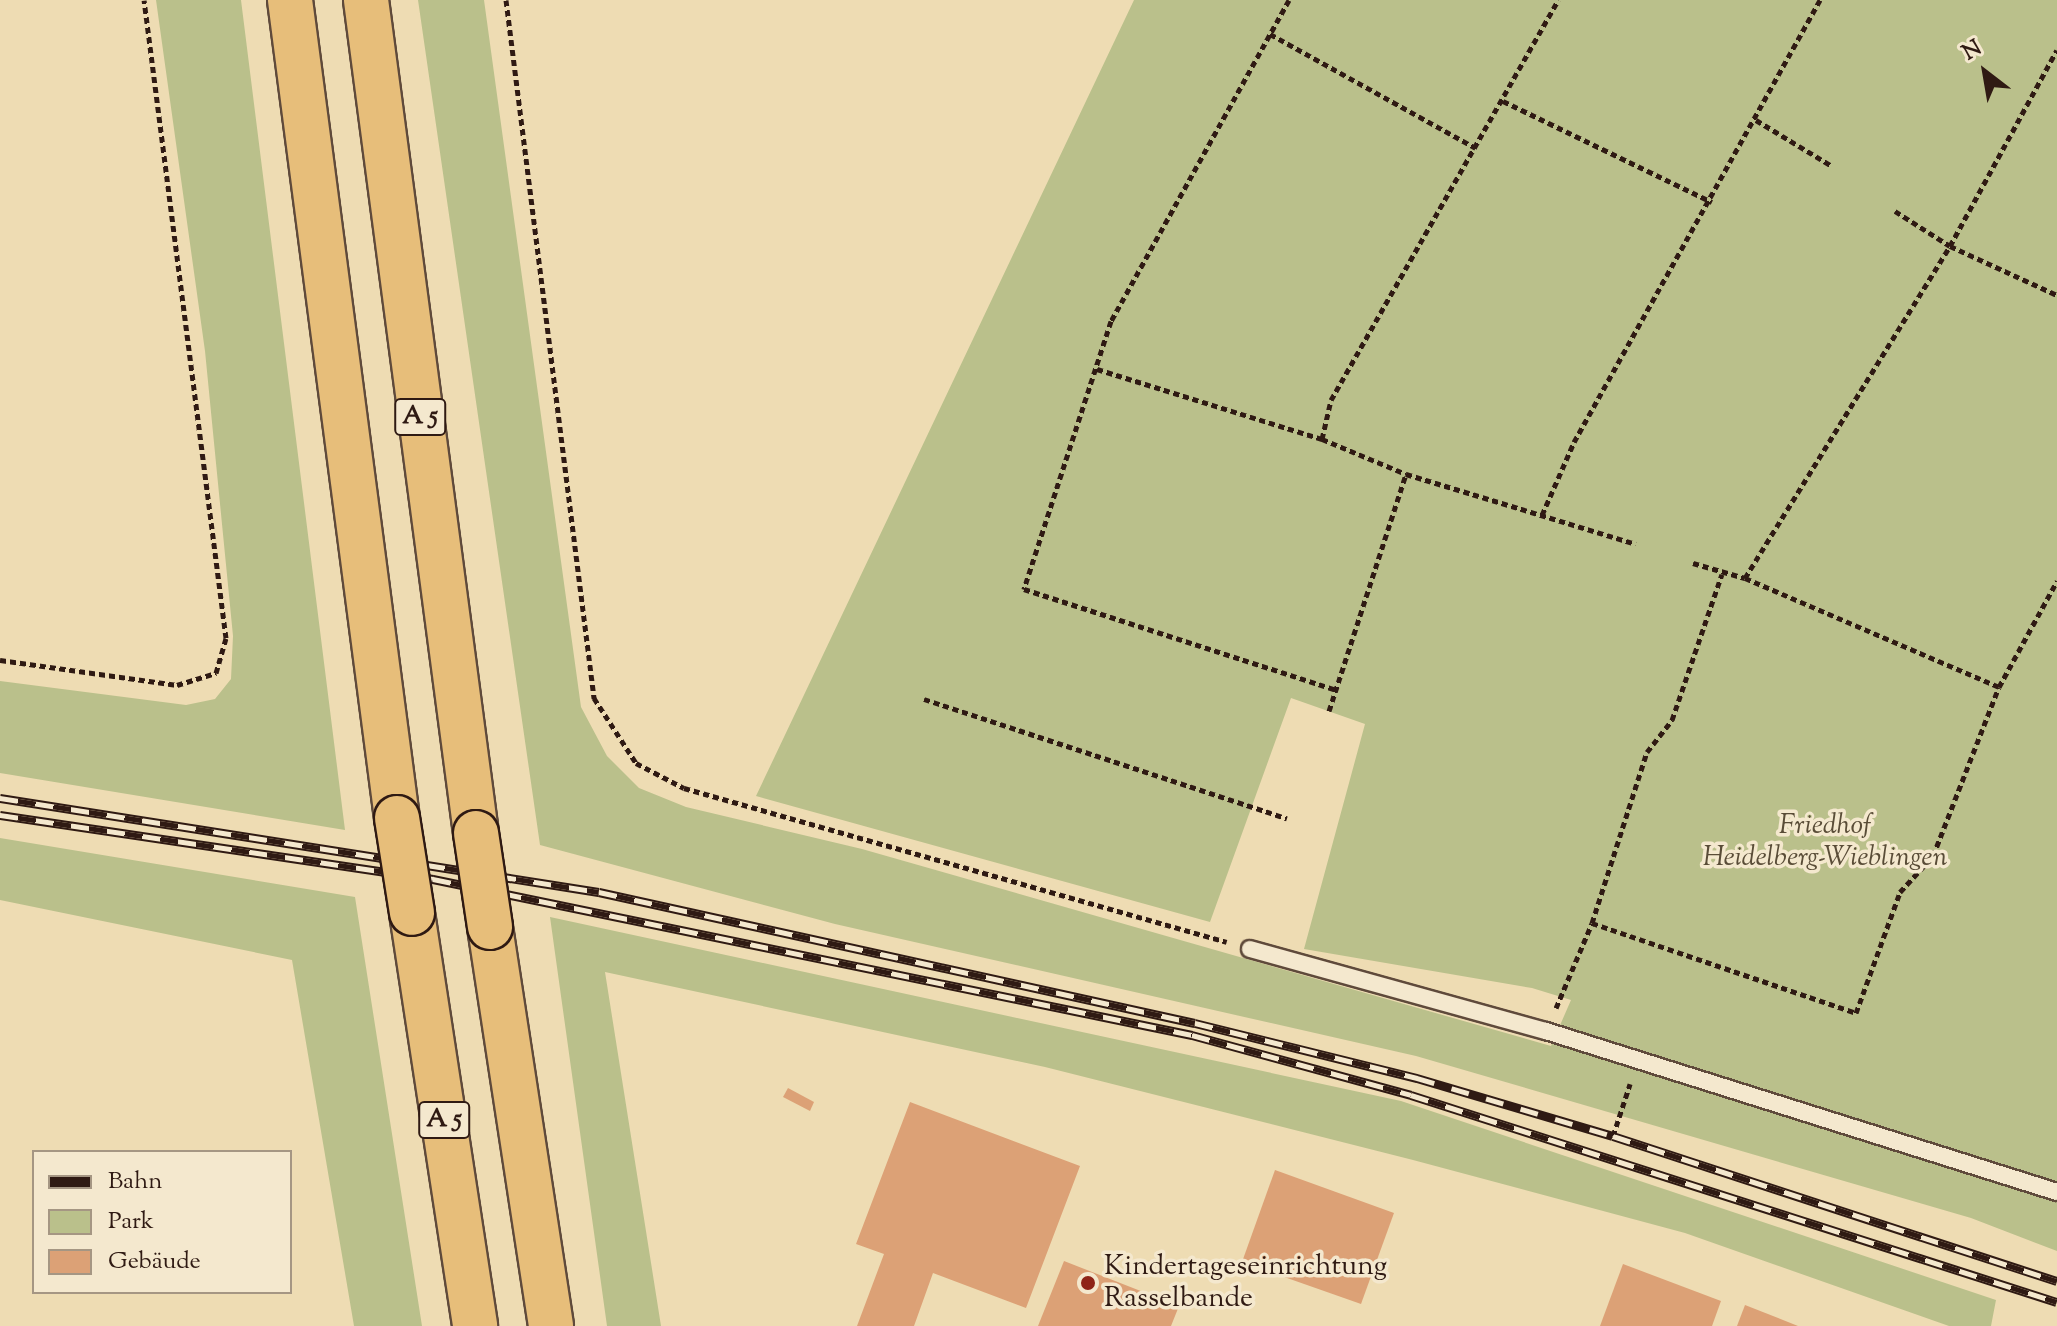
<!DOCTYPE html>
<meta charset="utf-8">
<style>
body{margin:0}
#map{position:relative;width:2057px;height:1326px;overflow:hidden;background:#eedcb3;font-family:"Sorts Mill Goudy",serif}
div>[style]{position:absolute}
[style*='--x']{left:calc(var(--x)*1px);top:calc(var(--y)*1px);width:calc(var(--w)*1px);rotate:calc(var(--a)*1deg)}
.green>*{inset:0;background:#bac08b}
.building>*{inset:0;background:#dca176}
.path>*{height:5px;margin-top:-2.5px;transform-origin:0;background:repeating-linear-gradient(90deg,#2f1a13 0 6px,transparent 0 10px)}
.roads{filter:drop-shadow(2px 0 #5f4a3b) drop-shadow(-2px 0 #5f4a3b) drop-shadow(0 2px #5f4a3b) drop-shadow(0 -2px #5f4a3b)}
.service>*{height:16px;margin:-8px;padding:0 8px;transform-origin:8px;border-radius:8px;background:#f4e8ce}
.motorway>*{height:44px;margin:-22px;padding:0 22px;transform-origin:22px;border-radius:22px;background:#e7be7a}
.rail>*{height:9px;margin-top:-4.5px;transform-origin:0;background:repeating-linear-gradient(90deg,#f4e8ce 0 18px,#2f1a13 0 36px);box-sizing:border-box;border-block:2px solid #2f1a13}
.bridges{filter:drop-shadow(2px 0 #2f1a13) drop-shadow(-2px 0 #2f1a13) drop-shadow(0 2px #2f1a13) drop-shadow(0 -2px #2f1a13)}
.motorway-bridge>*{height:44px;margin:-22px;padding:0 22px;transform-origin:22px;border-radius:22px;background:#e7be7a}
.dots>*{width:22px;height:22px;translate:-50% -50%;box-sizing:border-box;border:4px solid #f4e8ce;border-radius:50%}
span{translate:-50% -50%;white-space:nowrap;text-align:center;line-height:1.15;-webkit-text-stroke:7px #f4e8ce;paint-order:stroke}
.shield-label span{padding:2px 6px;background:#f4e8ce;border:2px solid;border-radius:6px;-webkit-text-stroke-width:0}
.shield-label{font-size:26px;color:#2f1a13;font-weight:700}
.park-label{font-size:28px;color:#594c37;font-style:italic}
.poi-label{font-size:28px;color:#2f1a13}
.left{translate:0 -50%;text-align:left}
.legend{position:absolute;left:32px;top:1150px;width:260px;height:144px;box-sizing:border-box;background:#f4e8ce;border:2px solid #a59683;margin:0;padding:10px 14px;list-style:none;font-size:24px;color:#2f1a13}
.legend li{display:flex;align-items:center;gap:16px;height:40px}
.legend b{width:40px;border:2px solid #a59683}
.north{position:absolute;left:1945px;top:32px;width:80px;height:80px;-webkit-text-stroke:6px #f4e8ce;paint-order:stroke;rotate:329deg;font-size:22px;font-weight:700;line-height:32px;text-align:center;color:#2f1a13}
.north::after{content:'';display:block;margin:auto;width:28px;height:36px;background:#2f1a13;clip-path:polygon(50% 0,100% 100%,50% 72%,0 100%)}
</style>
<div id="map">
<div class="green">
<i style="clip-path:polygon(156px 0,241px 0,345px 830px,0 773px,0 681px,186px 705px,215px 699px,231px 679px,233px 636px,205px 351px)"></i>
<i style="clip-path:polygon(418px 0,484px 0,581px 707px,607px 756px,639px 788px,686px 807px,862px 849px,1551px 1046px,1571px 1000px,1532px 988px,1304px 949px,1365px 724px,1291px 698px,1210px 922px,756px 796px,1134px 0,2057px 0,2057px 1251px,1971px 1218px,1416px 1056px,835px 924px,540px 845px)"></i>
<i style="clip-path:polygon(0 838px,355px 897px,422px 1326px,354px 1326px,292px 960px,0 900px)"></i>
<i style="clip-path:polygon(550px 917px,1401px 1101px,1996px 1300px,1991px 1326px,1949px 1326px,1685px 1233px,1413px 1160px,1045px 1067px,605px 972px,661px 1326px,607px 1326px)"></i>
</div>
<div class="building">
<i style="clip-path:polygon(788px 1088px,814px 1102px,810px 1111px,783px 1097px)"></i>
<i style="clip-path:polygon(910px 1102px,1080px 1166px,1026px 1308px,933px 1273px,914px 1326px,857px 1326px,884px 1254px,856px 1244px)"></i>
<i style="clip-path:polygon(1275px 1170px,1394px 1213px,1361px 1304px,1242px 1262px)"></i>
<i style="clip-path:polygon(1064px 1261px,1179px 1306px,1171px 1326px,1038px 1326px)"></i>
<i style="clip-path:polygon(1623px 1264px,1721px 1301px,1712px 1326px,1600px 1326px)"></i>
<i style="clip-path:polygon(1745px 1305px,1798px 1326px,1737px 1326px)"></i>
</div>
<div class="path">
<i style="--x:506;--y:0;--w:704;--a:82.81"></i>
<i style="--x:594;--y:698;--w:77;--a:57.1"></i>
<i style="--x:636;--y:763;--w:54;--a:27.5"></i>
<i style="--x:684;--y:788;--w:564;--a:15.83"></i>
<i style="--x:1289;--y:0;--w:367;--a:119"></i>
<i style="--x:1111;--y:321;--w:282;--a:108"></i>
<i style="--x:1024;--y:589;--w:328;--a:17.9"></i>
<i style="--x:1270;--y:34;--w:235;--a:29"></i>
<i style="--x:1503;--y:101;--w:232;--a:25.8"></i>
<i style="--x:1756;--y:120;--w:89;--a:31.2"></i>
<i style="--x:1895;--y:211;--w:65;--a:32.5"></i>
<i style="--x:1950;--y:246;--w:118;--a:24.6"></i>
<i style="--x:1097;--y:369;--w:236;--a:17.3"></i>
<i style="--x:1322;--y:439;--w:91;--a:22.6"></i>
<i style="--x:1406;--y:474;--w:240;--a:16.9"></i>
<i style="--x:1322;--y:439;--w:40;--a:-77"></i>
<i style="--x:1331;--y:400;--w:460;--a:-60.4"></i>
<i style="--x:1542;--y:515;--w:80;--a:-66.3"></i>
<i style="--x:1574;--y:442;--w:506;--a:-60.9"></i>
<i style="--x:1693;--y:563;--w:54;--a:16.1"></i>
<i style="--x:1745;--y:578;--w:276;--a:23.2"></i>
<i style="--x:1745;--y:578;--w:390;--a:-58.3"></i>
<i style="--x:1950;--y:246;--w:223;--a:-61.4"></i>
<i style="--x:0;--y:660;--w:179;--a:8"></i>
<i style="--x:177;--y:685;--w:41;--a:-17.1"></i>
<i style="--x:216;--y:673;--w:36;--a:-74"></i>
<i style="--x:226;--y:638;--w:643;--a:-97.32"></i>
<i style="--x:924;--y:699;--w:382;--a:18.2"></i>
<i style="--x:1329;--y:711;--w:249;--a:-72"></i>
<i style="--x:1592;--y:923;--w:279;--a:18.8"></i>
<i style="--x:1856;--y:1013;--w:129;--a:-70"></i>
<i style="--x:1900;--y:892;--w:49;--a:-47.5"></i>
<i style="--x:1933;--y:856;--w:181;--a:-68.7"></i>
<i style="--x:1999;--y:687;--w:121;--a:-61.3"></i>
<i style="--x:1556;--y:1008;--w:92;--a:-67"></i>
<i style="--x:1592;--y:923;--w:180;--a:-72.2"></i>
<i style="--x:1647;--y:752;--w:41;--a:-52"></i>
<i style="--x:1672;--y:720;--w:154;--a:-71.1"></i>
<i style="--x:1613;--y:1136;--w:55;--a:-71.9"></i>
</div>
<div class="roads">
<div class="service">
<i style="--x:1250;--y:949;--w:307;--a:15.5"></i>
<i style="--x:1546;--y:1031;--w:536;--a:17.49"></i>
</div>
<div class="motorway">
<i style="--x:290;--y:0;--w:825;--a:82.55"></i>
<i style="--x:366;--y:0;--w:840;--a:82.48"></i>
<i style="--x:412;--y:913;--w:418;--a:81.3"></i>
<i style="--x:490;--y:927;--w:404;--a:81.3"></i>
</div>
</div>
<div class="rail">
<i style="--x:0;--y:798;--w:606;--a:8.92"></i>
<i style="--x:599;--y:892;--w:610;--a:12.4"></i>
<i style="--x:1195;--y:1023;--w:229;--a:13.9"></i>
<i style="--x:1417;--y:1078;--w:204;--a:16.5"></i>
<i style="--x:1613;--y:1136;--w:467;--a:18.1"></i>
<i style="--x:0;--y:815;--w:438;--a:8.4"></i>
<i style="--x:433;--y:879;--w:775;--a:11.61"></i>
<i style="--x:1192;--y:1035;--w:227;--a:15.3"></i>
<i style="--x:1411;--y:1095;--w:678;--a:17.77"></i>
</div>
<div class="bridges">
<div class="motorway-bridge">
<i style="--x:397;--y:818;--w:96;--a:81"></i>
<i style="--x:476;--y:833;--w:95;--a:81.5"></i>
</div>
</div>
<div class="dots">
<i style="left:1088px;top:1283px;background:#8f2418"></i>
</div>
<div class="shield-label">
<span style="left:420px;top:417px">A 5</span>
<span style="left:444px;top:1120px">A 5</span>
</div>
<div class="park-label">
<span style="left:1825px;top:842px">Friedhof<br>Heidelberg-Wieblingen</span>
</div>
<div class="poi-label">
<span class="left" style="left:1104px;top:1283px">Kindertageseinrichtung<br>Rasselbande</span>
</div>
<ul class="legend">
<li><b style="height:10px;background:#2f1a13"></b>Bahn</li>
<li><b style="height:22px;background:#bac08b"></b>Park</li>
<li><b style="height:22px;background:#dca176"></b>Gebäude</li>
</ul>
<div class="north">N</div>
</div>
